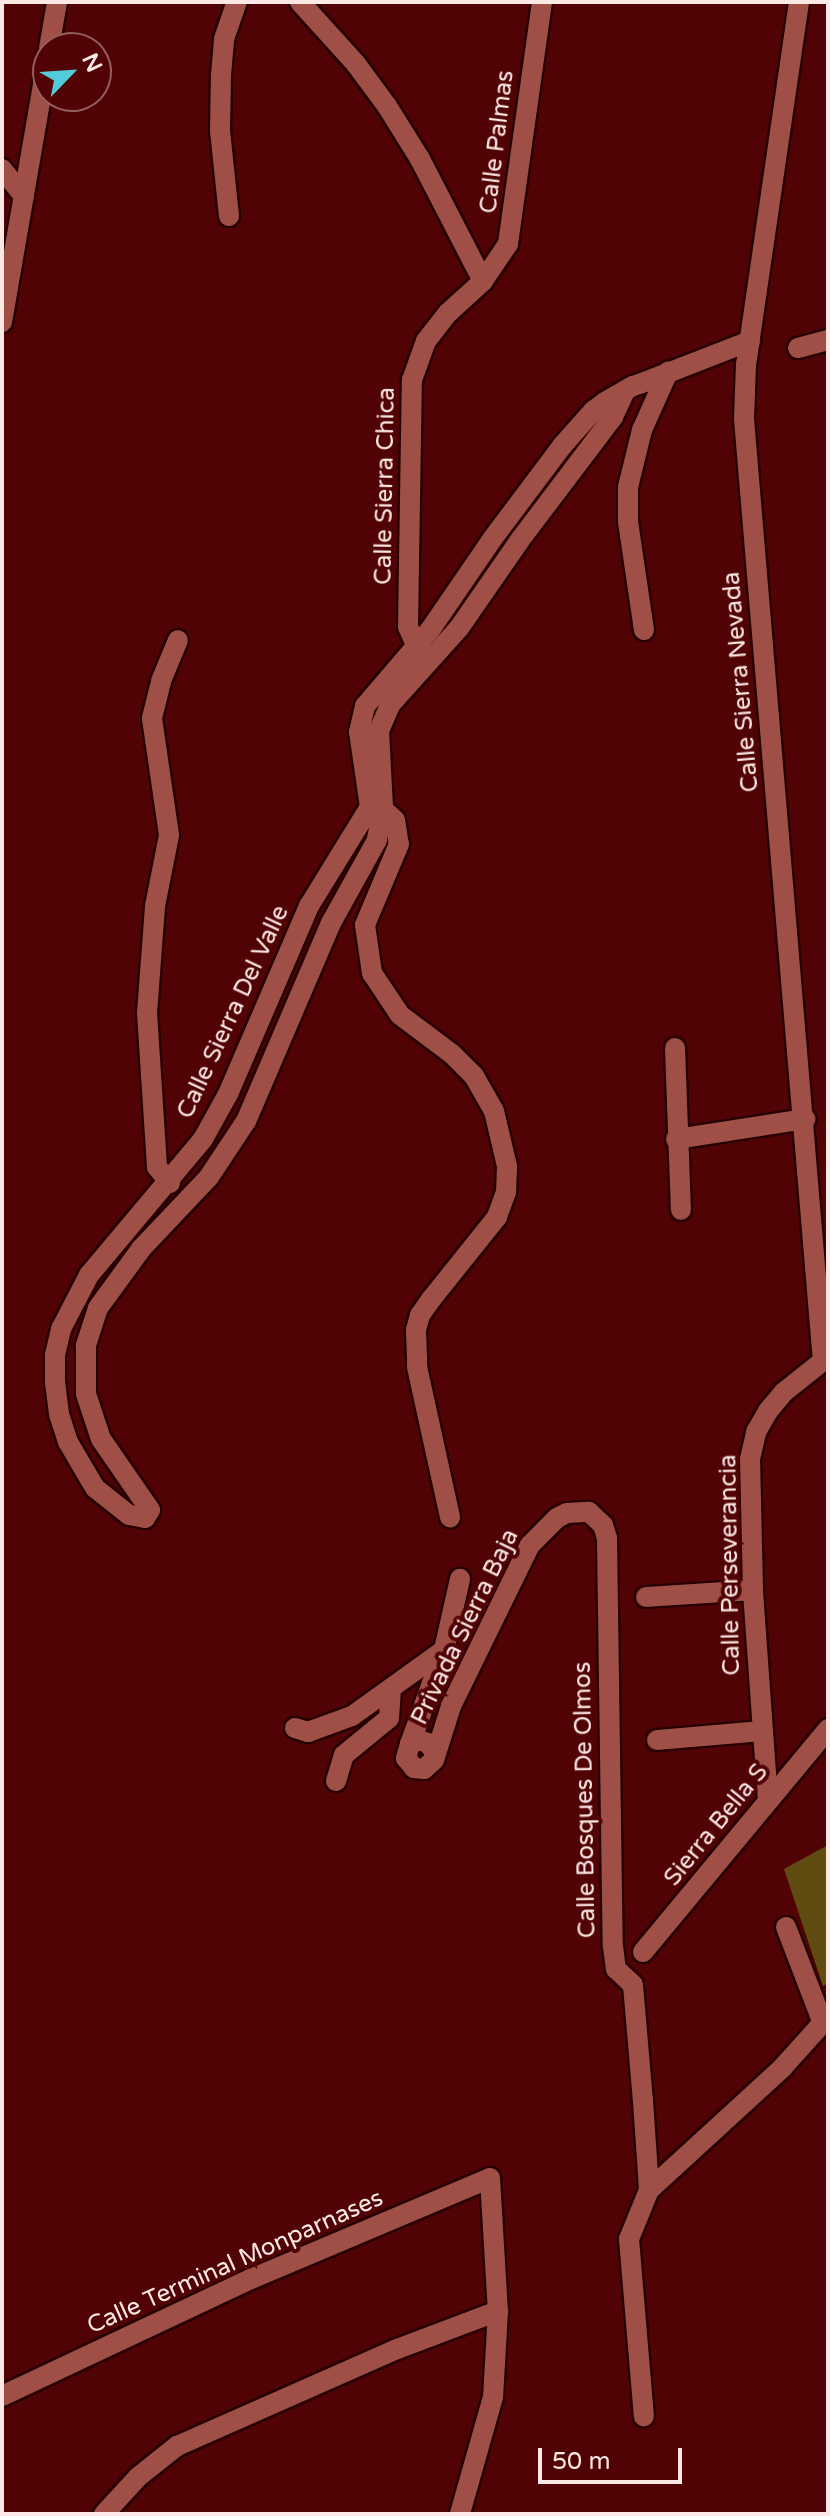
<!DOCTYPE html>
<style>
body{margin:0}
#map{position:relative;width:830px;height:2516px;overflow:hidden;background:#500204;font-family:"Varela Round",sans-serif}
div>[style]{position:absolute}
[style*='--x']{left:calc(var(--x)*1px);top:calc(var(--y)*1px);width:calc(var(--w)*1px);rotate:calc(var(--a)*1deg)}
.green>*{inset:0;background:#604b11}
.roads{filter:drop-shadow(2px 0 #260102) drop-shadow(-2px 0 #260102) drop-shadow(0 2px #260102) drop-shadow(0 -2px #260102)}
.minor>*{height:20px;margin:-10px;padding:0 10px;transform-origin:10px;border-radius:10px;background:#a04f47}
span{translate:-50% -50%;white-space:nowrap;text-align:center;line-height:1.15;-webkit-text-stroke:8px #500204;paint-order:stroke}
.street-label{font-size:24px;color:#fce8e5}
.frame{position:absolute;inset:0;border:4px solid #fce8e5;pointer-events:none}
.north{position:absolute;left:32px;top:32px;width:80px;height:80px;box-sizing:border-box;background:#500204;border:2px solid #955e5e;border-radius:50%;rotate:65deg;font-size:22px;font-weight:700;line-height:32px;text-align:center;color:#fce8e5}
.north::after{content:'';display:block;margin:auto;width:28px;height:36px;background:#53cbda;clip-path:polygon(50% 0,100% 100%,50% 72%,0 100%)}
.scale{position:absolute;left:538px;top:2448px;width:144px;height:36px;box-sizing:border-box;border:4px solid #fce8e5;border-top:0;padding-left:10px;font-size:24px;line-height:28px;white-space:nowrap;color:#fce8e5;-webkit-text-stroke:6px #500204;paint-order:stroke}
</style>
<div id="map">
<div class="green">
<i style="clip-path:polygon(828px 1845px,828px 1983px,823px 1986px,784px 1869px)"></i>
</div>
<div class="roads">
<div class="minor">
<i style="--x:300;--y:2;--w:84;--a:47.9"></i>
<i style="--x:356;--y:64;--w:52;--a:53.6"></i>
<i style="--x:387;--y:106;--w:62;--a:58.1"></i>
<i style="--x:420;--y:159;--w:137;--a:62.7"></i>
<i style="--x:799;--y:2;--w:366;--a:98.3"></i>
<i style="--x:746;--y:364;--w:55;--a:92.1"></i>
<i style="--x:744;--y:419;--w:945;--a:85.21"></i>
<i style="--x:49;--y:48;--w:47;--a:-80.1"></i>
<i style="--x:2;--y:169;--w:35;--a:51"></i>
<i style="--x:229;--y:216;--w:85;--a:-96"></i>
<i style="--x:220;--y:131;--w:56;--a:-89"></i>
<i style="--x:221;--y:75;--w:36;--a:-85"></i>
<i style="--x:224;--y:39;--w:39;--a:-71"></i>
<i style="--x:2;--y:322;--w:271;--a:-80.2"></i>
<i style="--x:798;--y:348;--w:31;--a:-15"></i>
<i style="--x:625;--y:391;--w:29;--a:115"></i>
<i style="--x:613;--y:417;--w:154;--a:127.1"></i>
<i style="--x:520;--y:540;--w:107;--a:124.7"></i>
<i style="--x:459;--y:628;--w:103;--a:131.9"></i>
<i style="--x:390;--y:705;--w:28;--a:113"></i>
<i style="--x:379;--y:731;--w:77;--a:87"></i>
<i style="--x:383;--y:808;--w:33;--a:101"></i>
<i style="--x:377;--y:840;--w:95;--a:119"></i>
<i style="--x:331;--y:923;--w:215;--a:113.2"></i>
<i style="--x:246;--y:1121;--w:67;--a:123.5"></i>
<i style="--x:209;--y:1177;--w:99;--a:133.4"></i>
<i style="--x:141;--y:1249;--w:73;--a:126.1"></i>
<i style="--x:98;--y:1308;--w:40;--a:108"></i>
<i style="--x:86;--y:1346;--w:48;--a:90"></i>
<i style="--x:86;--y:1394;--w:47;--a:71.6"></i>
<i style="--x:101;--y:1439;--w:86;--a:55.4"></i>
<i style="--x:150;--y:1510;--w:9;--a:122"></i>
<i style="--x:145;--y:1518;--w:16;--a:-169"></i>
<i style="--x:129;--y:1515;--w:43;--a:-141.5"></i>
<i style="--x:95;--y:1488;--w:53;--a:-120.4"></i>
<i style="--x:68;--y:1442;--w:29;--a:-108"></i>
<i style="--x:59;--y:1414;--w:32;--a:-97"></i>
<i style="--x:55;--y:1382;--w:27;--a:-90"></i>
<i style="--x:55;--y:1355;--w:27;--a:-77"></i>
<i style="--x:61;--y:1329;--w:61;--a:-62.6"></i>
<i style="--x:89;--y:1275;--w:177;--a:-50"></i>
<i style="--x:203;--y:1139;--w:51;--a:-60.9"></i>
<i style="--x:228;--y:1094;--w:205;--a:-66.7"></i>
<i style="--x:309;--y:906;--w:116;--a:-58.4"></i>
<i style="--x:370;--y:807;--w:76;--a:-98.3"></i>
<i style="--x:359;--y:732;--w:27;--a:-77"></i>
<i style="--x:365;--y:706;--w:100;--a:-49.5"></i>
<i style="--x:430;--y:630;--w:112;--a:-55.6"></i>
<i style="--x:493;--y:538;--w:115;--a:-53.1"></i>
<i style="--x:562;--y:446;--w:47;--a:-48.5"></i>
<i style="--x:593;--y:411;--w:15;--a:-37"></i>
<i style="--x:605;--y:402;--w:32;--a:-30"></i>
<i style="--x:633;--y:386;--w:9;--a:-18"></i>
<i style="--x:642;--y:383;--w:116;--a:-21.3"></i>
<i style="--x:644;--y:630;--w:110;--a:-98.4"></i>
<i style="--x:628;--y:521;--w:34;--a:-90"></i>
<i style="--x:628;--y:487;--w:59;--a:-76.2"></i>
<i style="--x:642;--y:430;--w:64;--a:-65.9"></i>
<i style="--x:426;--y:654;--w:11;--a:-142"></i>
<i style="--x:417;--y:647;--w:22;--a:-114"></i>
<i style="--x:408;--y:627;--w:247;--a:-89.1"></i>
<i style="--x:412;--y:380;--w:41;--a:-70.3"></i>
<i style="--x:426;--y:341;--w:36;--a:-52"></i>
<i style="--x:448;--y:313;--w:47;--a:-42.4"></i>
<i style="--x:483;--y:281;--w:45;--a:-56"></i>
<i style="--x:508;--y:244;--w:244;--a:-82"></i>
<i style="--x:376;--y:803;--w:25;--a:42"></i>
<i style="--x:395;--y:820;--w:24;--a:81"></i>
<i style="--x:399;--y:844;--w:88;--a:112.8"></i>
<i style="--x:365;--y:925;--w:49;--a:81.7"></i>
<i style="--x:372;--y:973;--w:50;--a:56.3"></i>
<i style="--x:400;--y:1015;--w:65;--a:36.9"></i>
<i style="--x:452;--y:1054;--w:31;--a:45"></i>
<i style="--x:474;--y:1076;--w:40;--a:60.3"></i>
<i style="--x:494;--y:1111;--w:57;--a:76.7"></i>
<i style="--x:507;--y:1166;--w:26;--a:92"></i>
<i style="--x:506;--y:1192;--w:27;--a:110"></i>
<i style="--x:497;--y:1217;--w:104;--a:128.7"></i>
<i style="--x:432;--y:1298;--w:21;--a:125"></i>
<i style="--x:420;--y:1315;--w:16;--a:105"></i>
<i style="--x:416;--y:1330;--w:37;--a:88"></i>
<i style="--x:417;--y:1367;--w:154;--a:77.6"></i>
<i style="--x:675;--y:1048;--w:162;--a:87.9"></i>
<i style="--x:676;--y:1139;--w:131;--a:-8.8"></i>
<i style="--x:170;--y:1183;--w:21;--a:-129"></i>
<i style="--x:157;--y:1167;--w:154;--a:-93.7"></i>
<i style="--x:147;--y:1013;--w:107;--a:-85.7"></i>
<i style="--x:155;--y:906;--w:72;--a:-78.8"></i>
<i style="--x:169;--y:835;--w:118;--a:-98.3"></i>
<i style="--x:152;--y:718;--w:38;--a:-76"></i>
<i style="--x:161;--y:681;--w:44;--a:-67.5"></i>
<i style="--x:646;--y:1597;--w:107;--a:-3.7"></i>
<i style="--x:295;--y:1728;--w:14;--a:17"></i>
<i style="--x:308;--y:1732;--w:47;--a:-20"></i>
<i style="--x:352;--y:1716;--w:113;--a:-35.7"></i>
<i style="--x:657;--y:1740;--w:104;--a:-4.9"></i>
<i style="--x:410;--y:1744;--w:100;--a:-70.1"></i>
<i style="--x:444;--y:1650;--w:73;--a:-77.3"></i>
<i style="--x:434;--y:1751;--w:10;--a:-127"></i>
<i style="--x:428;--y:1743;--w:9;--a:-162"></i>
<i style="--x:419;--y:1740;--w:10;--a:156"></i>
<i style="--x:410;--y:1744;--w:15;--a:106"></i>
<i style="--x:406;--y:1758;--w:13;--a:51"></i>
<i style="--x:414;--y:1768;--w:10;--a:6"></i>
<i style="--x:424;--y:1769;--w:13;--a:-42"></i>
<i style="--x:434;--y:1760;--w:57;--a:-72.5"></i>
<i style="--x:451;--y:1706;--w:179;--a:-63.9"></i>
<i style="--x:530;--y:1545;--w:38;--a:-45"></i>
<i style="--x:557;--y:1518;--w:11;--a:-27"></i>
<i style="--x:567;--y:1513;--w:22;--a:-3"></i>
<i style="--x:589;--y:1512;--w:19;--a:43"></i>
<i style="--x:603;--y:1525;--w:14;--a:73"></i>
<i style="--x:607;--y:1538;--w:408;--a:89.2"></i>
<i style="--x:613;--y:1946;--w:23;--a:83"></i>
<i style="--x:616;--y:1969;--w:23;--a:43"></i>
<i style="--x:633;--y:1985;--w:116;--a:85.1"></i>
<i style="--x:643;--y:2101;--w:89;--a:86.1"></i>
<i style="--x:649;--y:2190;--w:53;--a:112.2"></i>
<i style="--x:629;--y:2239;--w:178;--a:85.2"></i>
<i style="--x:336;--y:1781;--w:27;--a:-73"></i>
<i style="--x:344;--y:1755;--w:58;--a:-39.4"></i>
<i style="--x:389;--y:1718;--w:28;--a:-86"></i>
<i style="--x:768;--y:1801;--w:212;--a:-94.1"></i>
<i style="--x:753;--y:1590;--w:131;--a:-91.3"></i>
<i style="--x:750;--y:1459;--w:28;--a:-77"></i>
<i style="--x:756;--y:1432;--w:24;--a:-60"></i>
<i style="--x:768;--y:1411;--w:25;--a:-50"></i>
<i style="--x:784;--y:1392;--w:56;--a:-38.5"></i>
<i style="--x:786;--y:1927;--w:101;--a:69"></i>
<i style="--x:643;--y:1952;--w:290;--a:-50.3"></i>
<i style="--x:649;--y:2190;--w:182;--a:-42.5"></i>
<i style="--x:783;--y:2067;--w:67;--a:-48"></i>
<i style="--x:2;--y:2396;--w:275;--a:-25.2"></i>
<i style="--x:251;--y:2279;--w:259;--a:-22.9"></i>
<i style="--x:490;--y:2178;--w:133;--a:86.6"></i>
<i style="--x:498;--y:2311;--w:86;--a:93.3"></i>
<i style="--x:493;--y:2397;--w:122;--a:105.8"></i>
<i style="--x:104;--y:2514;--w:50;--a:-47.4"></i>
<i style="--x:138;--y:2477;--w:50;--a:-38.5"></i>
<i style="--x:177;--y:2446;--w:240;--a:-23.8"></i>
<i style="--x:397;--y:2349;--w:108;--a:-20.6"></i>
</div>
</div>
<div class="street-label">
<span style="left:497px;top:142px;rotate:-83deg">Calle Palmas</span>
<span style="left:385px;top:486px;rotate:-89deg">Calle Sierra Chica</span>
<span style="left:741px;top:682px;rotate:-95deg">Calle Sierra Nevada</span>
<span style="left:233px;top:1012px;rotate:-65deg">Calle Sierra Del Valle</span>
<span style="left:730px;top:1565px;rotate:-91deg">Calle Perseverancia</span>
<span style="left:465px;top:1627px;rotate:-64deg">Privada Sierra Baja</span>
<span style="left:585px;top:1800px;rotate:-91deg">Calle Bosques De Olmos</span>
<span style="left:716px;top:1825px;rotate:-51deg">Sierra Bella S</span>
<span style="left:235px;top:2262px;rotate:-24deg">Calle Terminal Monparnases</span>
</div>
<div class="frame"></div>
<div class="north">N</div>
<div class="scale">50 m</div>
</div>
